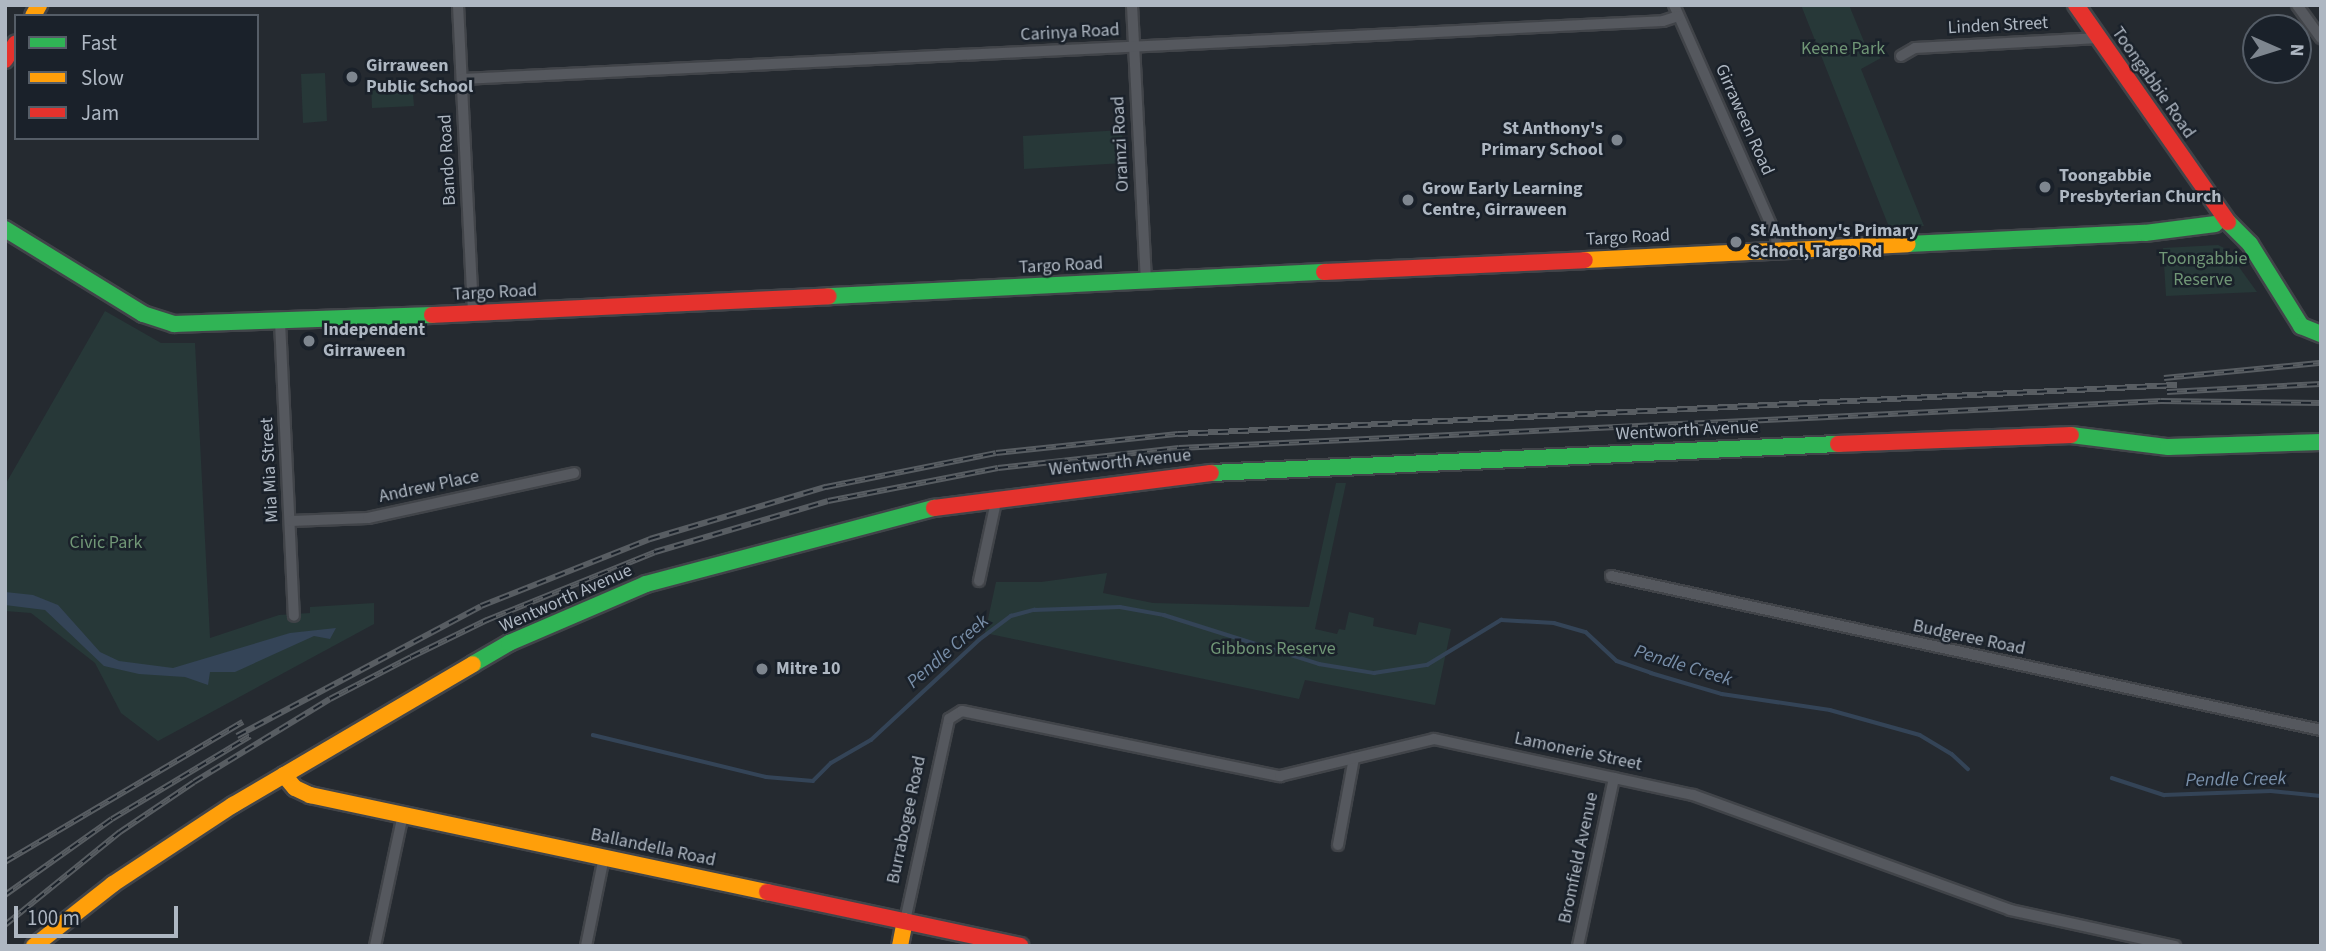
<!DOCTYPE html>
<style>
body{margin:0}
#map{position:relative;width:2326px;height:951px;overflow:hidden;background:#252a30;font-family:"Source Sans 3",sans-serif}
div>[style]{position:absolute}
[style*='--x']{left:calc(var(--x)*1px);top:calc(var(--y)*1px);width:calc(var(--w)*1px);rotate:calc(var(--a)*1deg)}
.green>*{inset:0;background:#273838}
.water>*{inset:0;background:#344457}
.stream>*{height:3.5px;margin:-1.75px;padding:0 1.75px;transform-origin:1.75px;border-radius:1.75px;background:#344457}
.roads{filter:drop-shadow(2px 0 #414449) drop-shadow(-2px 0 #414449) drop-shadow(0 2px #414449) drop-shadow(0 -2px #414449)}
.street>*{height:10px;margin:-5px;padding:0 5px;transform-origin:5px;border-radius:5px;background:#55585e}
.fast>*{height:16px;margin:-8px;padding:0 8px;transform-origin:8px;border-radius:8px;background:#30b455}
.slow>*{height:16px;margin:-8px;padding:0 8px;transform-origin:8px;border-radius:8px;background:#ff9f0a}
.jam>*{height:16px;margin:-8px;padding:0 8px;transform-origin:8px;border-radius:8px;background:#e5322d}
.rail>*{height:6px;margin-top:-3px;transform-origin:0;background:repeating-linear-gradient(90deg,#1a212a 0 10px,#585d62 0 20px);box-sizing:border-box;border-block:2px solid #585d62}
.dots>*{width:19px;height:19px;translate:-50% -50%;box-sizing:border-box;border:4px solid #1a212a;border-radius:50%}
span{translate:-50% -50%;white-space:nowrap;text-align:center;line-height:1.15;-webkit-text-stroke:5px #1a212a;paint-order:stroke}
.street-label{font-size:18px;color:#aeb7c2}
.park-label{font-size:18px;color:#709676}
.poi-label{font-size:18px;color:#aeb7c2;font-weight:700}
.left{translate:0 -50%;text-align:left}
.right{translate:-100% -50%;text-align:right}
.water-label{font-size:19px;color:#798fa9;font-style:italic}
.frame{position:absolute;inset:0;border:7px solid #aeb7c2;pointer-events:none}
.legend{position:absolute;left:14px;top:14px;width:245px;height:126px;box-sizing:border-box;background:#1a212a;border:2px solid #555d67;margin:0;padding:9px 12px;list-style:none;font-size:21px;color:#aeb7c2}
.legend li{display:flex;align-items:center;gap:14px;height:35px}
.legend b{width:35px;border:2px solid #555d67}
.north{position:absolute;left:2242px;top:14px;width:70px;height:70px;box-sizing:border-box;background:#1a212a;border:2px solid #555d67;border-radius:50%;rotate:93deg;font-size:19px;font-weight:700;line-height:28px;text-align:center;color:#aeb7c2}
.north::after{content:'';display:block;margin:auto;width:24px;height:32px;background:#7e868f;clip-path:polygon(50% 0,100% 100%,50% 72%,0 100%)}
.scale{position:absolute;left:14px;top:906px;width:164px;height:32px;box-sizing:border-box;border:4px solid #aeb7c2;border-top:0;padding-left:9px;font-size:21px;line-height:24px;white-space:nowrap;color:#aeb7c2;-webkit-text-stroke:5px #1a212a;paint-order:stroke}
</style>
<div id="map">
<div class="green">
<i style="clip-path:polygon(1801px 5px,1849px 5px,1867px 49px,1881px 58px,1861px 69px,1924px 226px,1889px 227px)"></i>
<i style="clip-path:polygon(325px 73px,327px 121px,303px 123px,301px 74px)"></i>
<i style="clip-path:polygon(412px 81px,414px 106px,372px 108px,371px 84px)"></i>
<i style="clip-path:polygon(1122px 130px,1124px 163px,1024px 169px,1023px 136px)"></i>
<i style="clip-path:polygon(2218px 245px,2226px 249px,2257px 292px,2166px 296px,2163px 248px)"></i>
<i style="clip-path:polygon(105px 311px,161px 343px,195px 343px,210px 638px,279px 615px,310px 613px,310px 607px,374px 603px,374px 624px,158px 741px,121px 713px,95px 663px,31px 613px,5px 611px,5px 485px)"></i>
<i style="clip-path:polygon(1336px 483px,1346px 483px,1315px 629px,1337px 634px,1339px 629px,1345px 630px,1349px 612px,1374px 618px,1373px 626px,1416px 635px,1419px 622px,1451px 629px,1435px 705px,1305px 680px,1299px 699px,985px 633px,996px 582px,1041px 582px,1107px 573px,1103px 593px,1153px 603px,1309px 607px)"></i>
</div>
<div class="water">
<i style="clip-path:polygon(5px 592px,33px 595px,58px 605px,100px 652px,119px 661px,173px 668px,290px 633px,336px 628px,330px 639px,314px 636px,235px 672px,210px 672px,208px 685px,185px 677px,139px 674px,104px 666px,45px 610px,5px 605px)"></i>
</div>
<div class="stream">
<i style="--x:593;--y:735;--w:178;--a:13.6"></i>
<i style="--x:766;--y:777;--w:47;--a:4.9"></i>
<i style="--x:813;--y:781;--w:25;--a:-45"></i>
<i style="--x:831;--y:763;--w:46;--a:-29.9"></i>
<i style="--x:871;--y:740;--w:147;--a:-42.8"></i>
<i style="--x:979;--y:640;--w:40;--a:-37"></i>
<i style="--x:1011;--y:616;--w:24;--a:-15"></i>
<i style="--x:1034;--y:610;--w:86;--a:-2"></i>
<i style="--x:1120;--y:607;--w:45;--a:10.3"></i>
<i style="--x:1164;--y:615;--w:163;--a:17.5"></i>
<i style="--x:1319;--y:664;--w:56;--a:9.3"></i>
<i style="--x:1374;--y:673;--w:54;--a:-8.6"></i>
<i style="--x:1427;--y:665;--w:87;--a:-31.3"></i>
<i style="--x:1501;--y:620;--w:53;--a:3.2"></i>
<i style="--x:1554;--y:623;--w:33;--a:16"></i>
<i style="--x:1586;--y:632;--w:42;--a:43.1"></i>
<i style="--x:1617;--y:661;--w:36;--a:19"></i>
<i style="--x:1651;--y:673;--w:74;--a:16.5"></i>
<i style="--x:1722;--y:694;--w:109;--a:8.4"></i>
<i style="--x:1830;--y:710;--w:93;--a:15.5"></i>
<i style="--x:1920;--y:735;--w:37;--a:31"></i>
<i style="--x:1952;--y:754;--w:22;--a:43"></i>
<i style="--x:2112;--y:778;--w:55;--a:18.1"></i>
<i style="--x:2164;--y:795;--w:107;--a:-2.1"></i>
<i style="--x:2271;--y:791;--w:50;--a:5.7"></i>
</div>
<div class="roads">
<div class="street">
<i style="--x:458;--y:5;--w:308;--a:87.2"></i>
<i style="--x:1132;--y:5;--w:276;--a:87.1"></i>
<i style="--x:1674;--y:5;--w:253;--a:66.2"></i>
<i style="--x:1776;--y:236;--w:14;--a:86"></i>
<i style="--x:2297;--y:5;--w:41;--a:54"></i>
<i style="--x:1901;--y:56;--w:16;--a:-30"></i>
<i style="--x:1915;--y:48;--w:184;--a:-3.1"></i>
<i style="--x:462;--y:79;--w:1202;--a:-2.76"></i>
<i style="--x:1663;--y:21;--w:16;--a:-18"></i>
<i style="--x:280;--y:322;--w:294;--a:87.3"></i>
<i style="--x:291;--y:521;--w:77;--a:-2.2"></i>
<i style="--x:368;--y:518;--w:211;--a:-12.3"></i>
<i style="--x:1611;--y:576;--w:727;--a:12.24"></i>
<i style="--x:979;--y:581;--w:86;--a:-77.9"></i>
<i style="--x:1338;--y:845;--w:88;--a:-79.6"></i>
<i style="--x:905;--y:921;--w:207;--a:-77.7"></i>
<i style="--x:949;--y:719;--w:15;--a:-32"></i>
<i style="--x:962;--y:711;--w:325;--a:11.6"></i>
<i style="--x:1280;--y:776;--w:158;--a:-13.5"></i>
<i style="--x:1434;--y:739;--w:265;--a:12.2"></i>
<i style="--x:1693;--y:795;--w:337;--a:19.9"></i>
<i style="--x:2010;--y:910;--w:169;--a:12.3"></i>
<i style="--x:375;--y:946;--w:135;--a:-78"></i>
<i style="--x:586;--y:946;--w:91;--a:-78.6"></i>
<i style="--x:1578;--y:946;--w:172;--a:-77.9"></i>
</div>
<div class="fast">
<i style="--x:2228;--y:222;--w:31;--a:45"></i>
<i style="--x:2250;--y:244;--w:97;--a:58.1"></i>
<i style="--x:2301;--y:326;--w:22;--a:22"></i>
<i style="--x:5;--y:229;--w:162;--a:31.6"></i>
<i style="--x:143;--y:314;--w:33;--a:18"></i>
<i style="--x:174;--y:324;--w:258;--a:-2"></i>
<i style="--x:1908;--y:244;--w:237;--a:-2.7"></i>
<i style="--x:2145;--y:233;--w:71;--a:-7.3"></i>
<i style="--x:829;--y:296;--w:496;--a:-2.8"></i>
<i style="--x:2071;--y:435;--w:98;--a:7.1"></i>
<i style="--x:2168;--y:447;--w:153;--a:-1.9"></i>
<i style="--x:1211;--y:473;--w:628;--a:-2.65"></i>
<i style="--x:473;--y:664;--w:42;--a:-30.3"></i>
<i style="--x:509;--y:643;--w:149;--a:-23.3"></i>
<i style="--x:646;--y:584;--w:298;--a:-14.8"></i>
</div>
<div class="slow">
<i style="--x:33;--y:16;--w:13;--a:-61"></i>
<i style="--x:1585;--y:260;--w:323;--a:-2.8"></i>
<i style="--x:284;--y:775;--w:17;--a:50"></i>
<i style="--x:295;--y:788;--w:17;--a:25"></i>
<i style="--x:310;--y:795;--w:467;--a:12"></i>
<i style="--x:34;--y:946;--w:100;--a:-38.1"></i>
<i style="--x:113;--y:884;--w:144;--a:-33.4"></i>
<i style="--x:233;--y:805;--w:278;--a:-30.4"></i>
<i style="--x:900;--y:946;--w:25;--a:-79"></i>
</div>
<div class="jam">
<i style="--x:2076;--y:5;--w:265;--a:55"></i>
<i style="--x:5;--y:60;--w:20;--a:-57"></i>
<i style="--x:1324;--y:272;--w:261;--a:-2.6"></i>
<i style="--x:432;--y:315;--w:397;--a:-2.7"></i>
<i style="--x:1838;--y:444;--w:233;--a:-2.2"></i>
<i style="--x:934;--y:508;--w:279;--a:-7.2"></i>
<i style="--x:767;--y:892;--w:259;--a:12"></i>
</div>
</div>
<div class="rail">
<i style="--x:2164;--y:378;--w:158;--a:-5.5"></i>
<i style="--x:2167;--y:392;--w:154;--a:-3"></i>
<i style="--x:237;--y:736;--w:276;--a:-28"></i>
<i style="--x:481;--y:606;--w:182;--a:-21.6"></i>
<i style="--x:650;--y:539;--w:184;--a:-16.5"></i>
<i style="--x:826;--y:487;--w:173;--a:-11.3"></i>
<i style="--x:996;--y:453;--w:183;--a:-6"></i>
<i style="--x:1178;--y:434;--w:1000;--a:-2.81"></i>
<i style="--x:5;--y:862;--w:276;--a:-30.5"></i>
<i style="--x:5;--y:895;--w:131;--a:-35.4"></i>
<i style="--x:112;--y:819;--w:161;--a:-31"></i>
<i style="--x:5;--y:925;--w:148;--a:-39"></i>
<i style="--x:120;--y:832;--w:89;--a:-34"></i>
<i style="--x:194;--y:782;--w:159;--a:-31.4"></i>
<i style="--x:330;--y:699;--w:91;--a:-27.4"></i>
<i style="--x:411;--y:657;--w:85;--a:-26"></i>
<i style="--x:487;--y:620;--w:181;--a:-22"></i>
<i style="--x:655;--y:552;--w:180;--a:-16.4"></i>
<i style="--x:828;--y:501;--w:173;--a:-11"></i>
<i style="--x:998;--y:468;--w:182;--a:-6.3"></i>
<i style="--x:1179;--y:448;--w:983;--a:-2.74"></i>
<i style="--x:2161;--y:401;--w:160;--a:0.7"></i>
</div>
<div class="dots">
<i style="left:352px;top:77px;background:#7e868f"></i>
<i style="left:1617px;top:140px;background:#7e868f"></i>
<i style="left:2045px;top:187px;background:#7e868f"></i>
<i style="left:1408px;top:200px;background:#7e868f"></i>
<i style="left:1736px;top:242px;background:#7e868f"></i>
<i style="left:309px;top:341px;background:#7e868f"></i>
<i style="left:762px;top:669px;background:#7e868f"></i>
</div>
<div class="street-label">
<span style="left:1998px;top:26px;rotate:-3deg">Linden Street</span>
<span style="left:1070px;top:33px;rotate:-3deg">Carinya Road</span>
<span style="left:2153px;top:83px;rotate:55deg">Toongabbie Road</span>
<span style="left:1744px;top:120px;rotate:66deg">Girraween Road</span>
<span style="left:1121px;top:144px;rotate:-93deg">Oramzi Road</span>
<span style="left:448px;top:160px;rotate:-93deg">Bando Road</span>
<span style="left:1628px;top:238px;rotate:-3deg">Targo Road</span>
<span style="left:1061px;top:266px;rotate:-3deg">Targo Road</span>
<span style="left:495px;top:293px;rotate:-3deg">Targo Road</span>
<span style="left:1687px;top:431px;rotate:-3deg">Wentworth Avenue</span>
<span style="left:1120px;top:463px;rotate:-6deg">Wentworth Avenue</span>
<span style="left:270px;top:470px;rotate:-93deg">Mia Mia Street</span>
<span style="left:429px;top:487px;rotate:-12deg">Andrew Place</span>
<span style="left:566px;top:599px;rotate:-24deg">Wentworth Avenue</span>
<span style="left:1969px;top:638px;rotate:12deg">Budgeree Road</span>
<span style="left:1578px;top:752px;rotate:12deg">Lamonerie Street</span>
<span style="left:907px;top:820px;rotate:-78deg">Burrabogee Road</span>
<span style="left:653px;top:848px;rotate:12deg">Ballandella Road</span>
<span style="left:1579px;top:858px;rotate:-78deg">Bromfield Avenue</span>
</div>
<div class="park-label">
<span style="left:1843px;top:49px">Keene Park</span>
<span style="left:2203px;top:270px">Toongabbie<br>Reserve</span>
<span style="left:106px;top:543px">Civic Park</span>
<span style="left:1273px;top:649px">Gibbons Reserve</span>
</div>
<div class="poi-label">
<span class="left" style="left:366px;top:77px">Girraween<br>Public School</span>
<span class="right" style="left:1603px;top:140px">St Anthony's<br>Primary School</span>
<span class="left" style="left:2059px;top:187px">Toongabbie<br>Presbyterian Church</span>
<span class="left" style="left:1422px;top:200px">Grow Early Learning<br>Centre, Girraween</span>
<span class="left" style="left:1750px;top:242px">St Anthony's Primary<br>School, Targo Rd</span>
<span class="left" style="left:323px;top:341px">Independent<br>Girraween</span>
<span class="left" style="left:776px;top:669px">Mitre 10</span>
</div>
<div class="water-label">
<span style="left:948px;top:652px;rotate:-41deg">Pendle Creek</span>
<span style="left:1683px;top:666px;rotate:17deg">Pendle Creek</span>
<span style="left:2236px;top:780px;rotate:-1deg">Pendle Creek</span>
</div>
<div class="frame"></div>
<ul class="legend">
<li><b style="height:9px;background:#30b455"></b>Fast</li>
<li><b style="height:9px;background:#ff9f0a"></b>Slow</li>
<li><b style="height:9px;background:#e5322d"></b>Jam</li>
</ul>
<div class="north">N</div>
<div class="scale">100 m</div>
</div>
